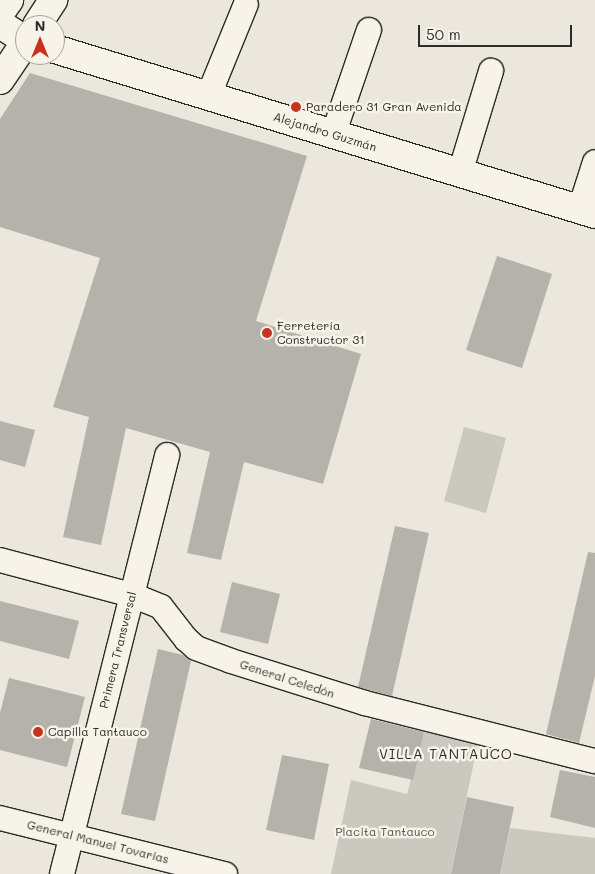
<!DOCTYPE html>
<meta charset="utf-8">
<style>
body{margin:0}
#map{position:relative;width:595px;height:874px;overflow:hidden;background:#ebe7dd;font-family:Mali,sans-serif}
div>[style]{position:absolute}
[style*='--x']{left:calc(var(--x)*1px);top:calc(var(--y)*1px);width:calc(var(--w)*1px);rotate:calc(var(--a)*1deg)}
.green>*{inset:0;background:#cbc8bf}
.building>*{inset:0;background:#b5b2ab}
.roads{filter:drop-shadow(1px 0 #2b2b2b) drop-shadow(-1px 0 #2b2b2b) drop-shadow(0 1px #2b2b2b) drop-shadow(0 -1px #2b2b2b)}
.street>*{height:24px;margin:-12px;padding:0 12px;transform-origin:12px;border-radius:12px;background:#f7f3e8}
.secondary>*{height:28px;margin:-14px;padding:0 14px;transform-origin:14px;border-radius:14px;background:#f7f3e8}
.primary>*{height:28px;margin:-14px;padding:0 14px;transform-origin:14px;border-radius:14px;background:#f7f3e8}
.dots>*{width:14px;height:14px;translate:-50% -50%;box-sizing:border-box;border:2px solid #f7f3e8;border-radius:50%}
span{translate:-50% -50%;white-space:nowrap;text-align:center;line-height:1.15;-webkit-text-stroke:5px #f7f3e8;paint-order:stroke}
.poi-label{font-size:12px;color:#2b2b2b}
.left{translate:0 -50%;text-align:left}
.street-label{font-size:12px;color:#2b2b2b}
.park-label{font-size:12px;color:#535250}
.neighbourhood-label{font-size:14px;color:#2b2b2b;letter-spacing:1px}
.north{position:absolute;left:15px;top:15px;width:50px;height:50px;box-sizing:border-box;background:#f7f3e8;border:1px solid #a5a39c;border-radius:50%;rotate:0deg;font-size:14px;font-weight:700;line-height:20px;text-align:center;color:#2b2b2b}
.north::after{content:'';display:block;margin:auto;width:18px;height:22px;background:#c8321e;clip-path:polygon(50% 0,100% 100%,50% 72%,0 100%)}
.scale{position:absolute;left:418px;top:25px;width:154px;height:22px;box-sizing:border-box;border:2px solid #2b2b2b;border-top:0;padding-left:6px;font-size:15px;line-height:18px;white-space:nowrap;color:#2b2b2b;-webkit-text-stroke:4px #f7f3e8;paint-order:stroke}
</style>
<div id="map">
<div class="green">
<i style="clip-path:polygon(464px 427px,506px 438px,486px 513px,444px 501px)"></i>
<i style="clip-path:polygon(424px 732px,478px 742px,451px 873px,455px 874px,331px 874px,351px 780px,407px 794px)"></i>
<i style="clip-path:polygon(510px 828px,595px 838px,595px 874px,500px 874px)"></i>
</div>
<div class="building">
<i style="clip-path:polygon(30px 73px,307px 156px,256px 321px,361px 354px,323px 484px,244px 462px,221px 560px,187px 553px,210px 452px,126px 428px,101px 545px,63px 537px,89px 417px,53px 407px,100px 258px,0 227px,0 119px)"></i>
<i style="clip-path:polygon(497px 256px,552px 274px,522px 368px,466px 350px)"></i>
<i style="clip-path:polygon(0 421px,35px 430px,25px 467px,0 460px)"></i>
<i style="clip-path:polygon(395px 526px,429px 533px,392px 696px,358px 687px)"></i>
<i style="clip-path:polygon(588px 552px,595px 553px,595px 676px,579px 743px,546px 734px)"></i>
<i style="clip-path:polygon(232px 582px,280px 594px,268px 644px,220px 632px)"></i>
<i style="clip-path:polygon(0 601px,79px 621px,69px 659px,0 641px)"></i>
<i style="clip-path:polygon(158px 649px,183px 655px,191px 661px,155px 821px,121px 814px)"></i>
<i style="clip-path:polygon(9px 678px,85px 697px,67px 767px,0 750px,0 713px)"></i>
<i style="clip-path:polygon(371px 719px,424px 732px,413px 780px,359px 768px)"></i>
<i style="clip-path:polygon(282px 755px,329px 764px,314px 840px,266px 830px)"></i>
<i style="clip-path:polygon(560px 770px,595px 777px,595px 828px,550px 817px)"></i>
<i style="clip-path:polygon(467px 797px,514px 807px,500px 874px,451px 874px)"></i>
</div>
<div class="roads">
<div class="street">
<i style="--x:208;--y:97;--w:100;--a:-67.8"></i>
<i style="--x:333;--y:135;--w:111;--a:-71.1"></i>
<i style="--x:460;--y:173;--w:107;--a:-73.1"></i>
<i style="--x:580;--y:209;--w:49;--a:-72.3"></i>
<i style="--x:0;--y:560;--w:137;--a:14.9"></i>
<i style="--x:132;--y:595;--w:31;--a:22"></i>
<i style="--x:161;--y:607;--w:41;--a:52"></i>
<i style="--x:186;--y:639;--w:13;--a:42"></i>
<i style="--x:196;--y:648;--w:37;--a:20"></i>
<i style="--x:231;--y:661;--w:140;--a:17.4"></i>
<i style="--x:365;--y:703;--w:237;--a:14.2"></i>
<i style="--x:0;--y:818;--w:232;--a:14"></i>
<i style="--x:62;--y:874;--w:432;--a:-75.9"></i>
</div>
<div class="secondary">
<i style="--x:0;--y:24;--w:30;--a:33"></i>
<i style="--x:55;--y:49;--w:565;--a:16.99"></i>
</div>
<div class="primary">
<i style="--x:0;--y:13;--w:16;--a:-55"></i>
<i style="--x:37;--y:25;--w:30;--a:-57"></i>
<i style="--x:0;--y:80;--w:45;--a:-56"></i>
</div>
</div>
<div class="dots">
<i style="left:296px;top:107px;background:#c8321e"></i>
<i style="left:267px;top:333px;background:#c8321e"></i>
<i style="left:38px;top:732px;background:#c8321e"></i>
</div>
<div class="poi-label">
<span class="left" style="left:306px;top:107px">Paradero 31 Gran Avenida</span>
<span class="left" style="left:277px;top:333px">Ferretería<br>Constructor 31</span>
<span class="left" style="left:48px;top:732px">Capilla Tantauco</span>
</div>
<div class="street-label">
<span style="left:325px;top:132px;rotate:17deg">Alejandro Guzmán</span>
<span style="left:118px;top:650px;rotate:-76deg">Primera Transversal</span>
<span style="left:287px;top:679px;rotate:18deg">General Celedón</span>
<span style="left:98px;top:842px;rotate:14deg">General Manuel Tovarias</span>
</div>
<div class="park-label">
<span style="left:385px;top:832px">Placita Tantauco</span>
</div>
<div class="neighbourhood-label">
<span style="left:446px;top:754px">VILLA TANTAUCO</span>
</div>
<div class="north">N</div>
<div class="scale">50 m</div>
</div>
